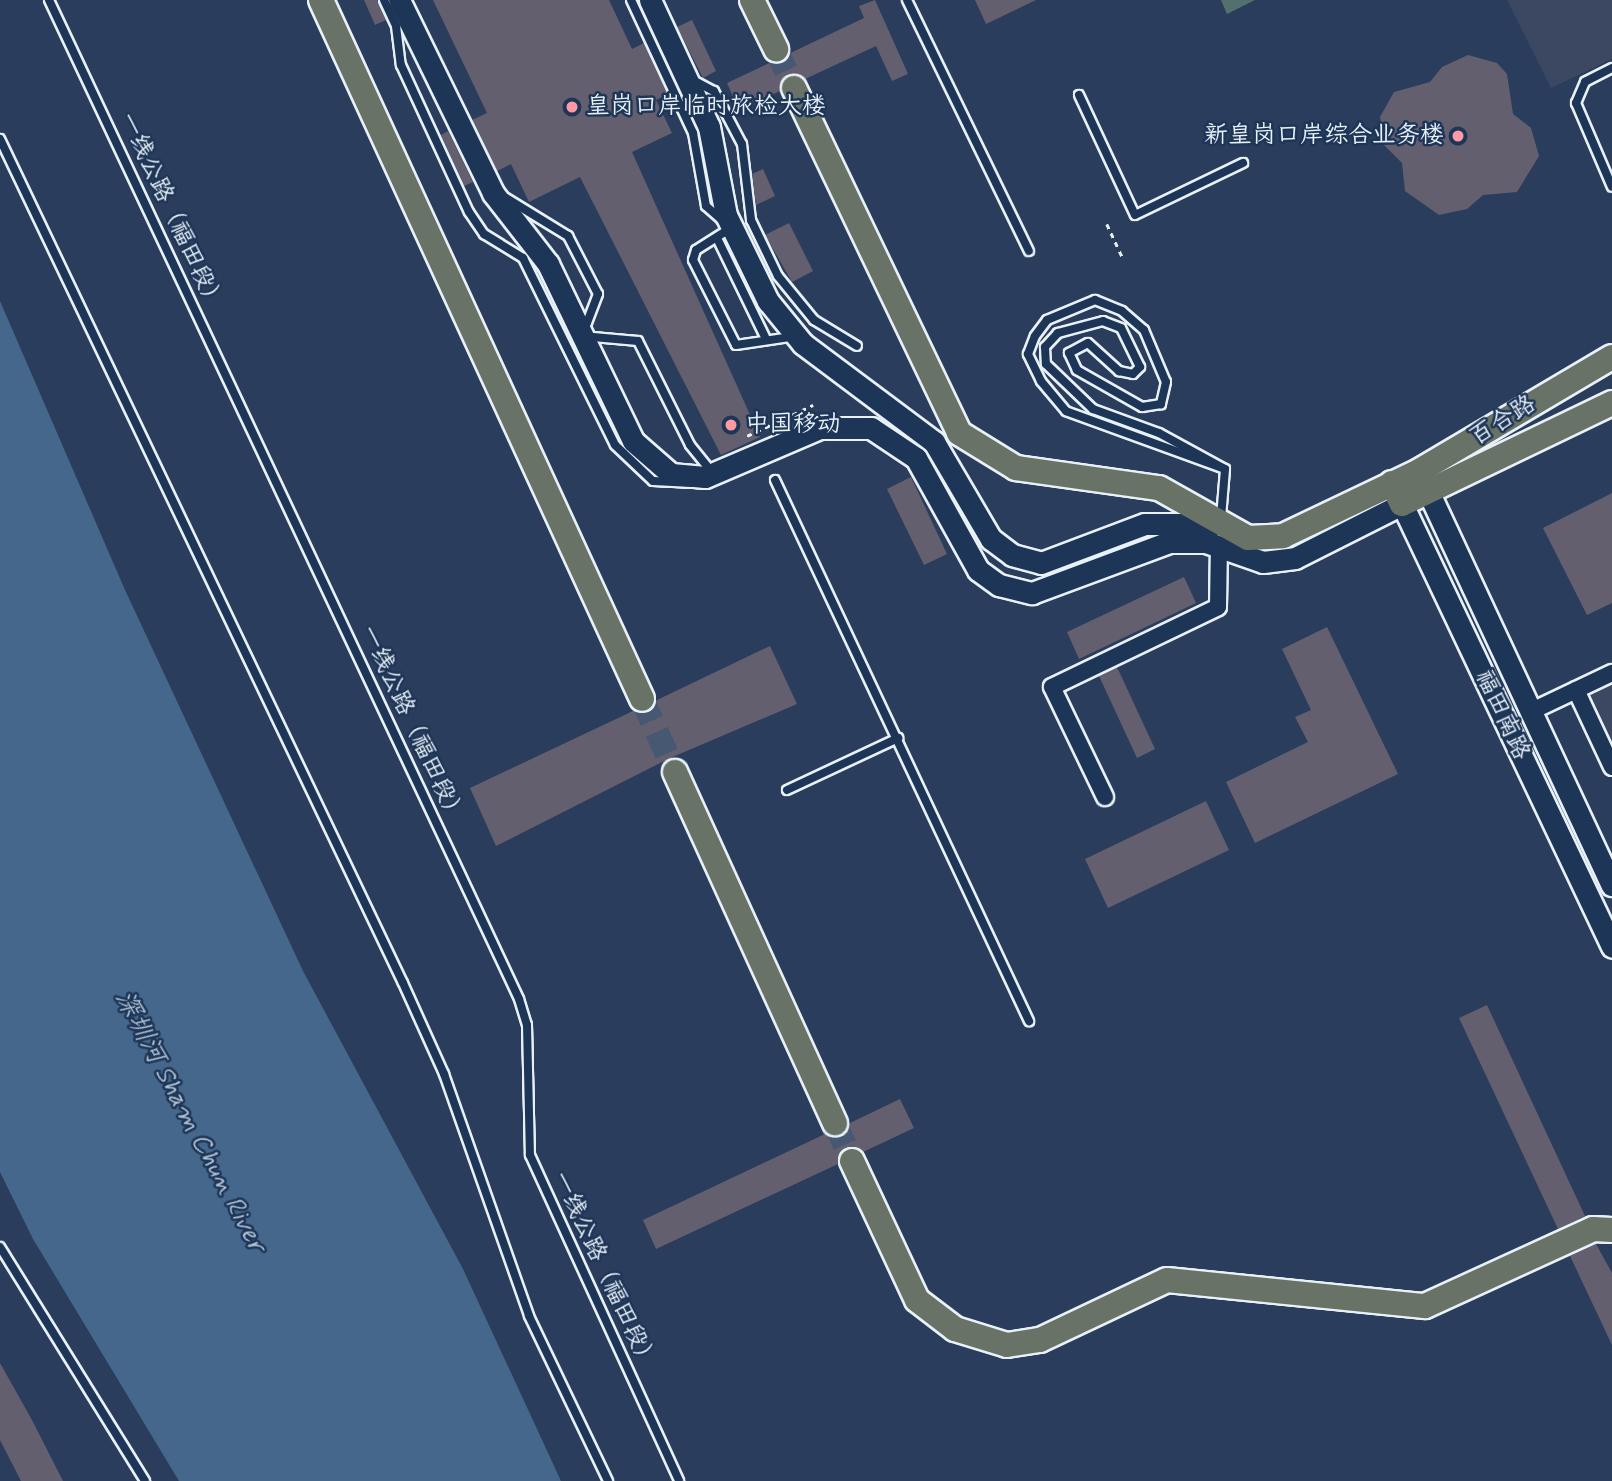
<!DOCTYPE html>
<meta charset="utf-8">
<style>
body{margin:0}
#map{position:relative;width:1612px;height:1481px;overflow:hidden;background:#2b3d5c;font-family:Mynerve,"LXGW WenKai TC",sans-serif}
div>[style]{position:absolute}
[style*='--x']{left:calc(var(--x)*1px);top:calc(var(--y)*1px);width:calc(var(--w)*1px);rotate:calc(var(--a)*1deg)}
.built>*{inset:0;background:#3c4762}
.green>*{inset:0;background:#53706e}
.water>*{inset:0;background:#44678b}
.building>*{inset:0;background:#635f6f}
.primary-tunnel>*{height:24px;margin-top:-12px;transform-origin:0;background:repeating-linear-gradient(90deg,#475873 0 24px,transparent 0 36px)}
.path>*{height:2.5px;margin-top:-1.25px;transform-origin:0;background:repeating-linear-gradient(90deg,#e8f1f8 0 5px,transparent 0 10px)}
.roads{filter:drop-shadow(2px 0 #e8f1f8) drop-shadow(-2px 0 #e8f1f8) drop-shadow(0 2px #e8f1f8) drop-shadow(0 -2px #e8f1f8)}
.lane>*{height:8px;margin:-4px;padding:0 4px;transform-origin:4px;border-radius:4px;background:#1d3557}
.street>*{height:16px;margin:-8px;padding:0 8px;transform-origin:8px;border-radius:8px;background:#1d3557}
.secondary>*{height:21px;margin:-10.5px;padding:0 10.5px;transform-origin:10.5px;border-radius:10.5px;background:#1d3557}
.primary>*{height:24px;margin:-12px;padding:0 12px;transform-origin:12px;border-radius:12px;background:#697266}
.dots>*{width:19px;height:19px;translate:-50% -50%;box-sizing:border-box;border:4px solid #1d3557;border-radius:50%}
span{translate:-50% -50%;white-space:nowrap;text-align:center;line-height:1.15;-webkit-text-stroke:5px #1d3557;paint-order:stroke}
.poi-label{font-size:24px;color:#e8f1f8}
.left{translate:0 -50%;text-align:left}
.right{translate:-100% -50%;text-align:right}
.street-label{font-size:24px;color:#e8f1f8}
.water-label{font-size:26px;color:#afc1d2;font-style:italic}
</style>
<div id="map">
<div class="built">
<i style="clip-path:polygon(1507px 0,1612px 0,1612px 59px,1551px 88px)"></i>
<i style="clip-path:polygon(1612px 673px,1612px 767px,1576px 690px)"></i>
</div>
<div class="green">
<i style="clip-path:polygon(1221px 0,1255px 0,1227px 14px)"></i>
</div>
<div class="water">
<i style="clip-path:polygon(0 301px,125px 590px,303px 971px,463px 1269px,561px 1481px,179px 1481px,33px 1239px,0 1172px)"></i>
</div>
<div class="building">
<i style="clip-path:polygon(364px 0,377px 0,386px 20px,375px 25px)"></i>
<i style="clip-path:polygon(433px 0,609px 0,632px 49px,644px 43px,668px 94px,656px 100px,672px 133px,632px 152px,760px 437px,721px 455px,580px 177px,529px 202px,511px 164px,497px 171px,472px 120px,487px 113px)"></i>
<i style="clip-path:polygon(875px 0,908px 74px,892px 81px,876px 46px,805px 79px,788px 74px,780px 91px,739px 110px,727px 83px,864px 18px,859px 6px)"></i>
<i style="clip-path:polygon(975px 0,1036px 0,986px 24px)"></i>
<i style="clip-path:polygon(692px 20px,716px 71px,703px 78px,677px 27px)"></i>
<i style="clip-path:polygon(1468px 55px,1497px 63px,1507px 74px,1513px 114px,1531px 128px,1539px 156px,1517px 192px,1483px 195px,1467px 209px,1439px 215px,1405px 191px,1402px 163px,1384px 145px,1380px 117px,1394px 92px,1430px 82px,1442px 67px)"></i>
<i style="clip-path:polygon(448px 131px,473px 182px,464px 186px,441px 135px)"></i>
<i style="clip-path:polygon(763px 169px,775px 196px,756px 205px,752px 174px)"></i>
<i style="clip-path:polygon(789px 223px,813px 271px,792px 282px,765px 235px)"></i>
<i style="clip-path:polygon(911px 477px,947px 554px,924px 565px,887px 489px)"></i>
<i style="clip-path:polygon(1612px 493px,1612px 603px,1587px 615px,1543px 528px)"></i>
<i style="clip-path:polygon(1184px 577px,1196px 603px,1079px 659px,1067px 632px)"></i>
<i style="clip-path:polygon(1327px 627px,1398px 774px,1255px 843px,1226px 782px,1308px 742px,1295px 717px,1311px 710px,1282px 649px)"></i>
<i style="clip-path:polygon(770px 646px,797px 704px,668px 759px,496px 846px,470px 788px,633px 711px,649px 712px,657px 700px)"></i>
<i style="clip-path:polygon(1117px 667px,1155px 749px,1137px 758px,1099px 676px)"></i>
<i style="clip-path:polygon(1206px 801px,1229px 850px,1108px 908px,1085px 859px)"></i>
<i style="clip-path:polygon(1487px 1005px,1585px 1216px,1558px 1229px,1459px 1018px)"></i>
<i style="clip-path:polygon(900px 1099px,914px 1128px,863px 1152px,846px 1147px,838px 1164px,656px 1249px,643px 1220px,825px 1134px,842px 1136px,850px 1123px)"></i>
<i style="clip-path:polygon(1596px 1244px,1612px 1273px,1612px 1345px,1570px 1256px)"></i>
<i style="clip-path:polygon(0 1363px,32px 1420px,63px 1481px,21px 1481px,0 1440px)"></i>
</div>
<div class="primary-tunnel">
<i style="--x:776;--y:49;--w:43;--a:65.2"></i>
<i style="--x:642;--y:699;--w:80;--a:65.7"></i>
<i style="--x:835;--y:1123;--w:42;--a:65.9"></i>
</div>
<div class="path">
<i style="--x:1107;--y:224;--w:38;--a:65"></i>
<i style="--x:747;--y:436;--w:73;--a:-25.2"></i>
</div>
<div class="roads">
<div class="lane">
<i style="--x:49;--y:0;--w:1104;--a:64.8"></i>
<i style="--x:519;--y:999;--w:27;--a:73"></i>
<i style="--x:527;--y:1025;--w:130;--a:88.7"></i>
<i style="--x:530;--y:1155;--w:358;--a:65.4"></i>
<i style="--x:384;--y:0;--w:29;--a:65"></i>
<i style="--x:396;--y:26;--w:39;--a:83"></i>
<i style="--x:401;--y:65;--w:162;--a:65.2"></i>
<i style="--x:469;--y:212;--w:27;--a:56"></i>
<i style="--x:484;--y:234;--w:46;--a:31.6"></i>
<i style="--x:523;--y:258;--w:208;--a:63.8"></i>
<i style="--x:615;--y:445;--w:52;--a:43.5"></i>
<i style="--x:653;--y:481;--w:40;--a:2.9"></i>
<i style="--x:631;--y:0;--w:147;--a:65"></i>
<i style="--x:693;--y:133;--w:74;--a:79.9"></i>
<i style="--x:706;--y:206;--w:33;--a:41"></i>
<i style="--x:731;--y:228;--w:41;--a:147.8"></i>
<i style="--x:696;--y:250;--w:10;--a:107"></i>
<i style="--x:693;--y:260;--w:95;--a:63.2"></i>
<i style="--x:736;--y:345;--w:56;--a:-8.3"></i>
<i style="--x:907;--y:0;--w:279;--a:64.1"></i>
<i style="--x:1612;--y:68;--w:30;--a:153"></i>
<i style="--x:1585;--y:82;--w:23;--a:113"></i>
<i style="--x:1576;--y:103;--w:91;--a:66.8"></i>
<i style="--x:691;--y:79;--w:26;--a:28"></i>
<i style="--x:714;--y:91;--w:60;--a:62.2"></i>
<i style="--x:742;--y:144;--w:77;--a:83.2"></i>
<i style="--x:751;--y:220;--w:62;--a:64.3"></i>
<i style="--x:778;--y:276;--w:57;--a:50.7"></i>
<i style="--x:814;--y:320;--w:50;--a:31.2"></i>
<i style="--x:1079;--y:95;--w:132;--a:65"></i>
<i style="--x:1135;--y:215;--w:120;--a:-25.7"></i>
<i style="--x:0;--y:139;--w:935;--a:64.48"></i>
<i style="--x:403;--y:983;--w:100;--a:65.7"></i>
<i style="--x:444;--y:1074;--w:256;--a:70.6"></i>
<i style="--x:529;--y:1316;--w:183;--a:64.4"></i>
<i style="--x:506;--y:198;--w:73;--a:31.5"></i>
<i style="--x:568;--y:236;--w:65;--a:62.7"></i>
<i style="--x:598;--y:294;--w:45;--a:110.9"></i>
<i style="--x:582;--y:336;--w:56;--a:5.1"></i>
<i style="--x:638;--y:341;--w:116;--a:63.4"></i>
<i style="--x:690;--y:445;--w:33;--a:51"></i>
<i style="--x:717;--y:238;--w:110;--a:64.1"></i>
<i style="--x:1095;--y:300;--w:29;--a:22"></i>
<i style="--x:1122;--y:311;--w:29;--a:41"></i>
<i style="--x:1144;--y:330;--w:56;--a:67.1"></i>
<i style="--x:1166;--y:382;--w:23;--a:103"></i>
<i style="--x:1161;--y:404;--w:19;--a:171"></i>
<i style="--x:1142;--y:407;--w:75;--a:-150.4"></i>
<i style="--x:1077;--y:370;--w:19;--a:-115"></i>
<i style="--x:1069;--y:353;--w:21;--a:-28"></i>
<i style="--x:1088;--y:343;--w:42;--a:42.1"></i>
<i style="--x:1119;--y:371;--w:14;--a:12"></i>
<i style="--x:1133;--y:374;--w:10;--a:-45"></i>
<i style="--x:1140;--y:367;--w:43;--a:-116"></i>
<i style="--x:1121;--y:328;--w:19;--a:-159"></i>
<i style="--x:1103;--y:321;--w:47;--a:165.1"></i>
<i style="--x:1058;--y:333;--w:19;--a:133"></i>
<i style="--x:1045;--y:347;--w:17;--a:87"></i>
<i style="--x:1046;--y:364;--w:65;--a:43.8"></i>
<i style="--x:1093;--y:409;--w:70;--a:20"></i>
<i style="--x:1159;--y:433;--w:75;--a:28.6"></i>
<i style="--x:1225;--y:469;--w:169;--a:-160"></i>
<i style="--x:1066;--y:411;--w:39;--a:-130"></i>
<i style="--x:1041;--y:381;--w:30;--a:-116"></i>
<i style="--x:1028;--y:354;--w:19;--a:-69"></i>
<i style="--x:1035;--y:336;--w:20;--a:-53"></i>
<i style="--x:1047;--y:320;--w:52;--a:-22.6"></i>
<i style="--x:775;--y:480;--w:598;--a:64.85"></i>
<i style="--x:1221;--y:518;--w:49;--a:-85.3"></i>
<i style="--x:787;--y:790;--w:123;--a:-25.1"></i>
<i style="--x:0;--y:1247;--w:275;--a:58.2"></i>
</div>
<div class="street">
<i style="--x:1576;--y:690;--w:85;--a:64.9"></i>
<i style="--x:1532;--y:711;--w:89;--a:-25.4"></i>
<i style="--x:1105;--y:797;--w:122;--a:-115.7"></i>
<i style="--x:1052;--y:687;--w:184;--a:-25.7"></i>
<i style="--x:1218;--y:607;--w:61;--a:-89.1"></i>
</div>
<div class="secondary">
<i style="--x:399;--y:0;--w:215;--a:64"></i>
<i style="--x:493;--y:193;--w:90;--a:52.2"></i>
<i style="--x:548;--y:264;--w:196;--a:64.3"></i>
<i style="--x:633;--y:441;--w:50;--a:41"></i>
<i style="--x:671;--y:474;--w:34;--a:5"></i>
<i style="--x:705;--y:477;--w:125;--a:-23.1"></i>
<i style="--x:820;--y:428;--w:51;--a:0"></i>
<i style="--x:871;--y:428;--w:54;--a:33.7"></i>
<i style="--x:916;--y:458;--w:128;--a:61"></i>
<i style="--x:978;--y:570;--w:26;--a:36"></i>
<i style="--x:999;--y:585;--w:34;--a:14"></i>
<i style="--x:1032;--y:593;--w:146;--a:-20.4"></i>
<i style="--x:1169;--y:542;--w:37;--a:0"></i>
<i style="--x:1206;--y:542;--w:60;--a:19.3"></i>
<i style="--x:1263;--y:562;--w:32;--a:-7"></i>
<i style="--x:1295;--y:558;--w:120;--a:-26.8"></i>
<i style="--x:1402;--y:504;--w:490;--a:64.6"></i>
<i style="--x:650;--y:0;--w:140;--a:65.1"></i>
<i style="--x:709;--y:127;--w:90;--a:79.1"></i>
<i style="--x:726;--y:215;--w:96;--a:64"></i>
<i style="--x:768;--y:301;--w:55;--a:50.9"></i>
<i style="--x:803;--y:344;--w:164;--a:36.8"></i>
<i style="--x:934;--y:442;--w:113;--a:59.6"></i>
<i style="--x:991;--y:539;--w:26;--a:37"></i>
<i style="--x:1012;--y:555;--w:30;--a:15"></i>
<i style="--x:1041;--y:563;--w:111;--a:-20.6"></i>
<i style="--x:1145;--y:524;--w:75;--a:0"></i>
<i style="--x:1428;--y:491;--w:435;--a:65"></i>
</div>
<div class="primary">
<i style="--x:321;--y:0;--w:769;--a:65.33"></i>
<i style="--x:752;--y:0;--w:55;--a:63.9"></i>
<i style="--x:794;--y:88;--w:382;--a:64.4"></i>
<i style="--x:959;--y:433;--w:67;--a:31.6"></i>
<i style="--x:1016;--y:468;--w:144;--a:8"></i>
<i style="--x:1159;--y:488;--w:102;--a:29.3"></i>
<i style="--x:1248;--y:538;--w:35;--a:-3"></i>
<i style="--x:1283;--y:536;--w:151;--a:-25.5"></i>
<i style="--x:1419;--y:471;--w:224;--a:-30.6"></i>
<i style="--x:1392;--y:483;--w:23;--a:65"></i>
<i style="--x:1402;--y:504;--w:233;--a:-25.7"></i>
<i style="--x:675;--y:772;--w:386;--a:65.5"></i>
<i style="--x:852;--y:1161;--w:153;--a:64.9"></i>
<i style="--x:917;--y:1300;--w:48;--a:37.3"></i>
<i style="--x:955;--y:1329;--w:54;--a:17.1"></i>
<i style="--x:1007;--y:1345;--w:33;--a:-9"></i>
<i style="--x:1040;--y:1340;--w:140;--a:-25.3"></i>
<i style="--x:1167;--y:1280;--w:259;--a:5.8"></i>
<i style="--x:1425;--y:1306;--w:185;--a:-24.6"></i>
<i style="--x:1593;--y:1229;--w:19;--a:3"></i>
</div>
</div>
<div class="dots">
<i style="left:572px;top:107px;background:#ff9aa2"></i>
<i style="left:1458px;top:136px;background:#ff9aa2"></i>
<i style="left:731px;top:425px;background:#ff9aa2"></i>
</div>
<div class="poi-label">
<span class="left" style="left:586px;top:107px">皇岗口岸临时旅检大楼</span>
<span class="right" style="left:1444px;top:136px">新皇岗口岸综合业务楼</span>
<span class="left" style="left:745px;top:425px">中国移动</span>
</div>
<div class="street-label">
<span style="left:171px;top:212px;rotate:65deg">一线公路（福田段）</span>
<span style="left:1503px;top:421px;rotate:-32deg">百合路</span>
<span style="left:1502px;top:715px;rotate:65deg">福田南路</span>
<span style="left:412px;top:725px;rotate:65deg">一线公路（福田段）</span>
<span style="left:604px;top:1271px;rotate:65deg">一线公路（福田段）</span>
</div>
<div class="water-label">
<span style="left:189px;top:1122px;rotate:62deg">深圳河 Sham Chun River</span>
</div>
</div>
